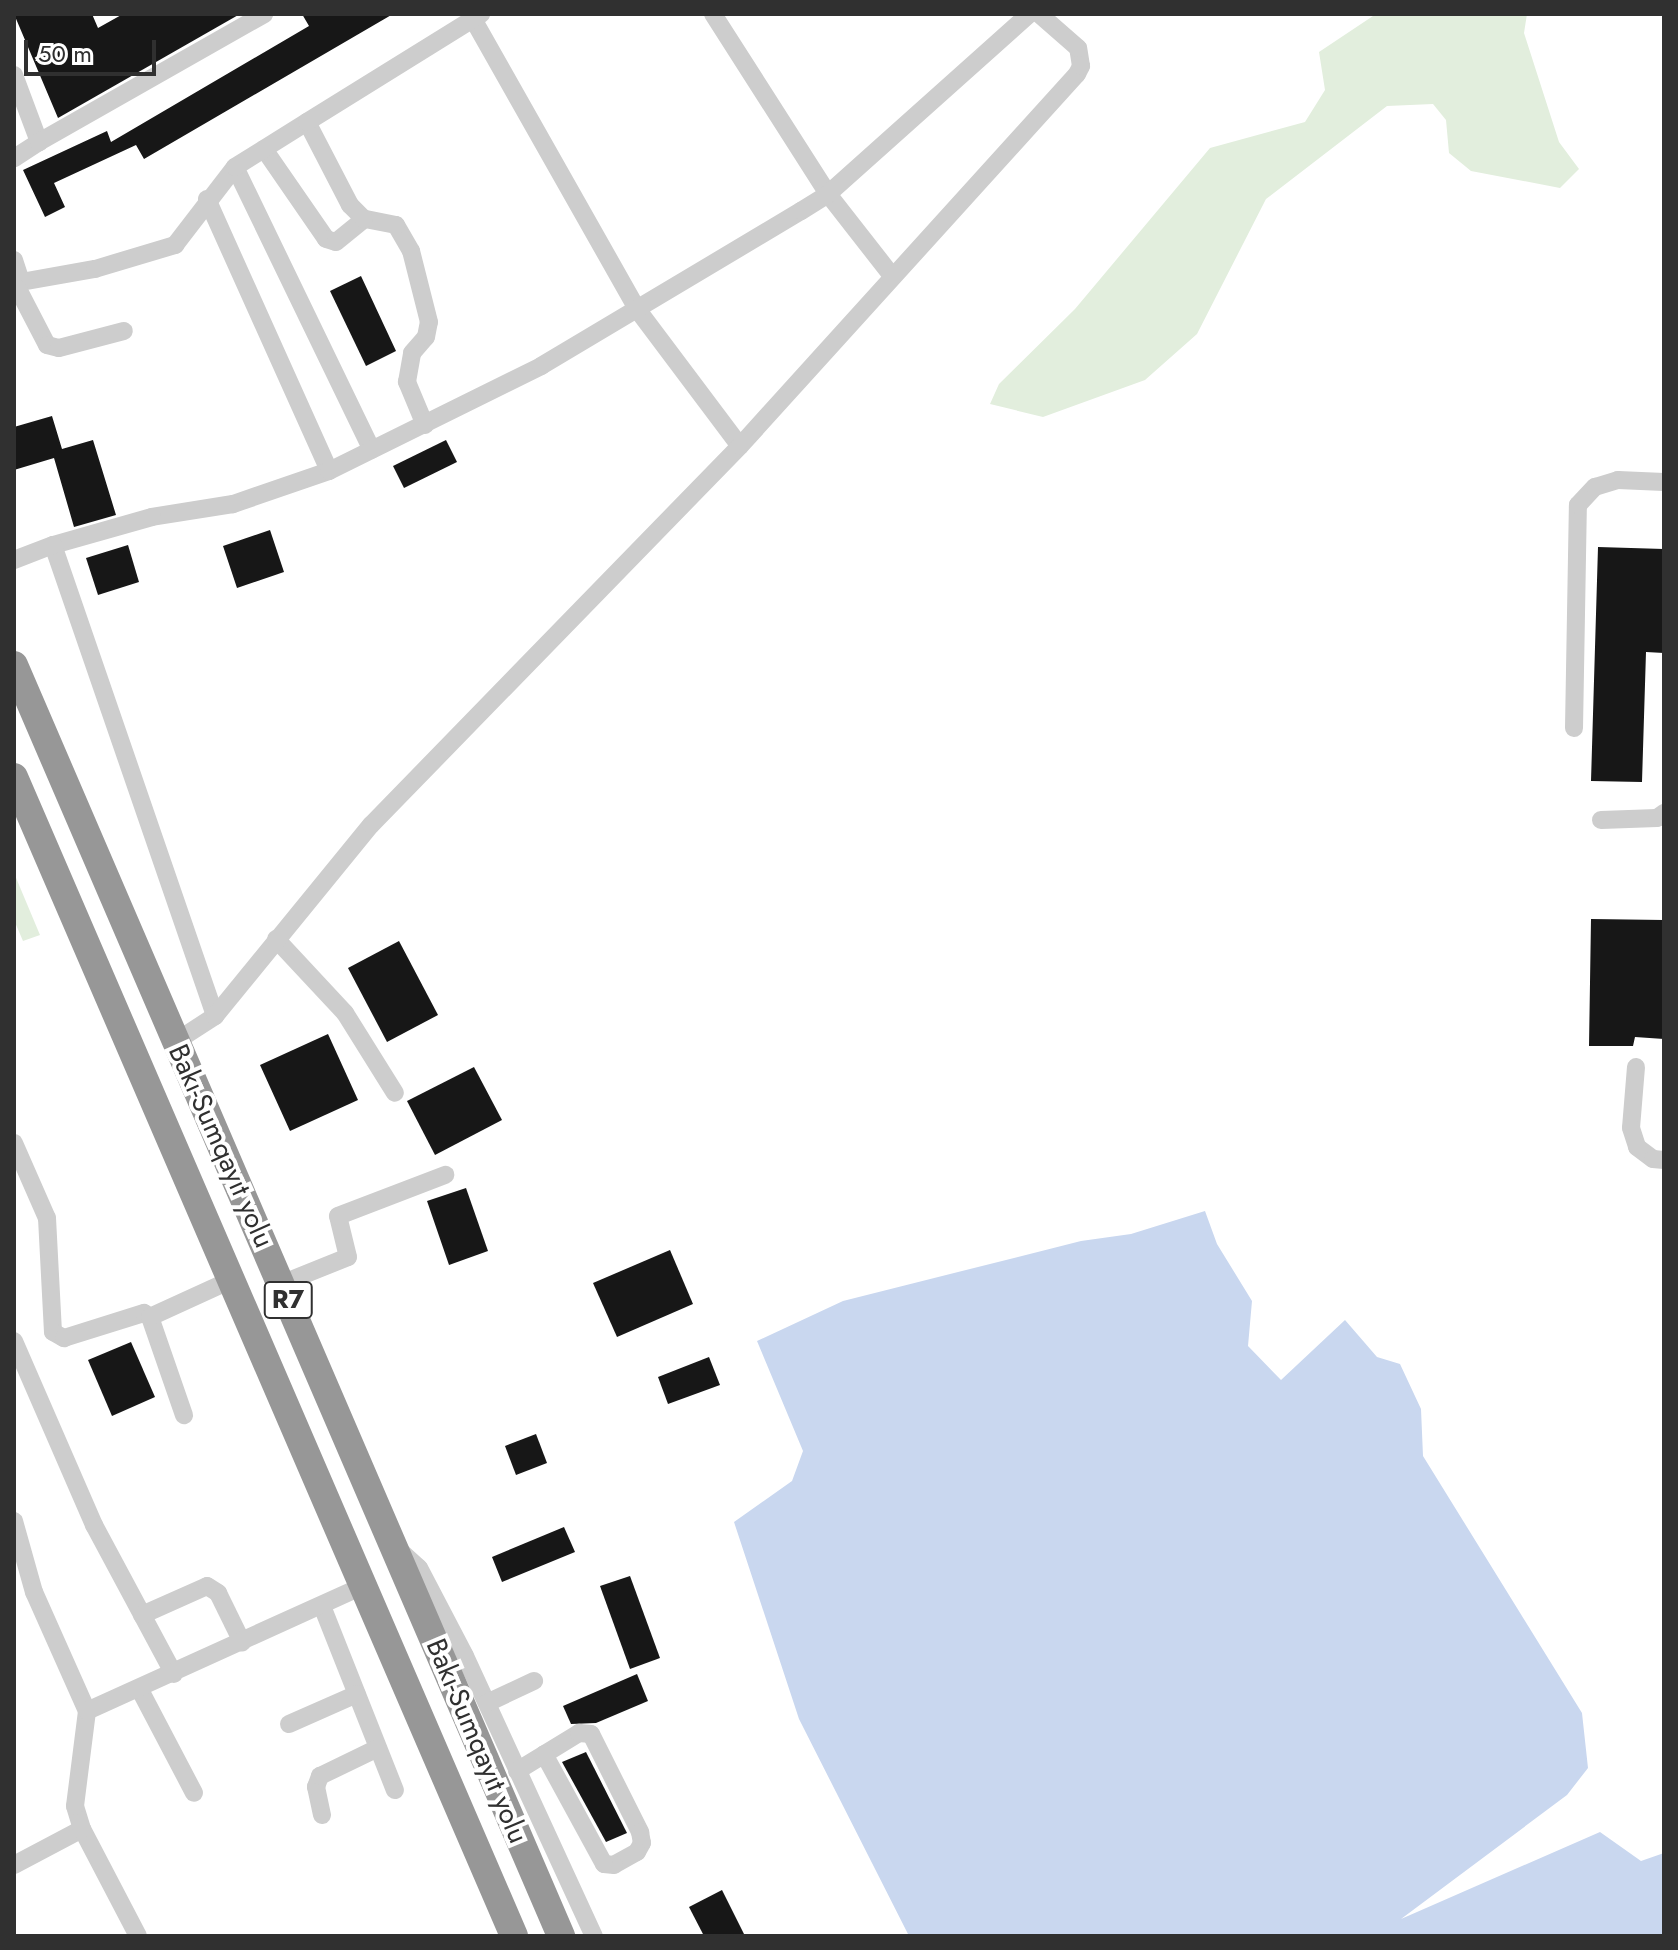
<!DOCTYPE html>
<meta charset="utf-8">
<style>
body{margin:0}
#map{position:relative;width:1678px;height:1950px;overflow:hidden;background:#fff;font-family:Jost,sans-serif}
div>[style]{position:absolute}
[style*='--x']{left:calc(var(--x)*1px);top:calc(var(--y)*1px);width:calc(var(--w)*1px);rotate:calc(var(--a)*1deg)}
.green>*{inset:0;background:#e2eedd}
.water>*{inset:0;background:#c9d7ef}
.building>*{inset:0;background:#171717}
.minor>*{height:18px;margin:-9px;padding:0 9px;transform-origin:9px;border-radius:9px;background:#cdcdcd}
.highway>*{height:28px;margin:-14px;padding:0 14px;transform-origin:14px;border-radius:14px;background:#979797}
span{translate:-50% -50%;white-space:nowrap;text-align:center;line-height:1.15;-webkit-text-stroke:8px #fff;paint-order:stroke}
.shield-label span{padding:2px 6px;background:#fff;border:2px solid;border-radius:6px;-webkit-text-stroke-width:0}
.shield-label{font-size:26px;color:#303030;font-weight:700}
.street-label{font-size:28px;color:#303030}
.frame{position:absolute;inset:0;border:16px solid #303030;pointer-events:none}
.scale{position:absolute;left:24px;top:40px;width:132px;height:36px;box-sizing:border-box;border:4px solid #303030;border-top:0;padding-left:10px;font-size:24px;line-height:28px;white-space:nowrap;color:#303030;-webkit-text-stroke:6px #fff;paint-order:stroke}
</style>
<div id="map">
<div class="green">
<i style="clip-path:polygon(1376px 14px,1527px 14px,1524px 33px,1559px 142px,1579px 169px,1560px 188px,1471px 171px,1449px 153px,1446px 120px,1433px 104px,1387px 106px,1266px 199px,1197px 334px,1145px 380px,1043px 417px,990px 404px,999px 384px,1075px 309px,1210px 148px,1305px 122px,1325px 90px,1319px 52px)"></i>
<i style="clip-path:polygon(14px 873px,40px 935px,23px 941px,14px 920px)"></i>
</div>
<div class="water">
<i style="clip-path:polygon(1205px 1211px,1217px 1244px,1252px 1301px,1248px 1346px,1281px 1380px,1345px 1320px,1377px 1357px,1400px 1364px,1421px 1409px,1423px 1456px,1582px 1713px,1588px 1768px,1567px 1795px,1401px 1919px,1600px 1832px,1641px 1861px,1664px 1853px,1664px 1936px,909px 1936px,799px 1719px,734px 1522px,792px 1481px,803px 1451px,757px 1341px,843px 1301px,1081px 1241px,1131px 1234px)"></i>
</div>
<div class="building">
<i style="clip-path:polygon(14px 14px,92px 14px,98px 28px,123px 14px,240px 14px,58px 118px)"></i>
<i style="clip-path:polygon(302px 14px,393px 14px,144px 159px,136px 145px,54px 183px,65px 207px,45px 217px,23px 170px,107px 131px,111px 142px,309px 26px)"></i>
<i style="clip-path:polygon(361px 276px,396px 351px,366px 366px,330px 291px)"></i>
<i style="clip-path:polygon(52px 416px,62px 449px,93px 440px,116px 515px,74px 527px,54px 458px,14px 470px,14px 427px)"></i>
<i style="clip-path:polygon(446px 440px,457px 462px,404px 488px,393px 466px)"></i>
<i style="clip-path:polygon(270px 530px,284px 572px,237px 588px,223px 546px)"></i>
<i style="clip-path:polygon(128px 545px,139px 582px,98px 595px,86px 558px)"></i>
<i style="clip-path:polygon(1598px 547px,1664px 549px,1664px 653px,1646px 652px,1642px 782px,1591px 781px)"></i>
<i style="clip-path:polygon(1591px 919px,1664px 920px,1664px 1039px,1635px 1037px,1633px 1046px,1589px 1046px)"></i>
<i style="clip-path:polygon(399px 941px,438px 1015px,387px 1042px,348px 968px)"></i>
<i style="clip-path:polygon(328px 1034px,358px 1100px,290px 1131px,260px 1065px)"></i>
<i style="clip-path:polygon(474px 1067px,502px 1120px,435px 1155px,407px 1101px)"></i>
<i style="clip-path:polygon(466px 1188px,488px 1251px,449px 1265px,427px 1201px)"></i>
<i style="clip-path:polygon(670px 1250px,693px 1304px,617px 1337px,593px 1283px)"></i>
<i style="clip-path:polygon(131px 1342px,155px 1397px,112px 1416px,88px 1360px)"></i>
<i style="clip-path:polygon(709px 1357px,720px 1385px,668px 1404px,658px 1377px)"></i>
<i style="clip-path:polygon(536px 1434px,547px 1463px,516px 1475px,505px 1446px)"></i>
<i style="clip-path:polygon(564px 1527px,575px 1552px,502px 1582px,492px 1557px)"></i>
<i style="clip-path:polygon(630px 1576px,660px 1658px,630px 1669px,600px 1586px)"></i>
<i style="clip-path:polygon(637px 1674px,648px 1701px,596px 1723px,571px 1724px,563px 1706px)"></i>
<i style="clip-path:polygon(586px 1752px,627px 1833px,606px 1842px,562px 1762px)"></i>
<i style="clip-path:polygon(722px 1890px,745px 1936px,704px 1936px,689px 1907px)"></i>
</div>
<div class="minor">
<i style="--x:713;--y:14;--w:214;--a:57.4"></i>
<i style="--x:828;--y:194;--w:104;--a:52"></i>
<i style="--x:473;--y:19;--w:333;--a:60.5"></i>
<i style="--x:637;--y:309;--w:171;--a:53.1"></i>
<i style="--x:14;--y:75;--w:72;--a:69.5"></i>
<i style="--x:39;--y:142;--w:30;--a:147"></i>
<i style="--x:39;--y:142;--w:259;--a:-29.6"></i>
<i style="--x:264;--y:149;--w:109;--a:55.4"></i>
<i style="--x:326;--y:239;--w:10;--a:17"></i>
<i style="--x:336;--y:242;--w:36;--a:-39"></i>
<i style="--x:235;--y:167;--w:314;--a:64.2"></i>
<i style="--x:207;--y:199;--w:298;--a:65.8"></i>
<i style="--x:329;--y:471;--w:102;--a:161"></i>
<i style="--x:233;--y:504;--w:82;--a:170.9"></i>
<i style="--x:152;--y:517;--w:103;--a:164.2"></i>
<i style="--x:53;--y:545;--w:498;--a:71"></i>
<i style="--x:14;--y:260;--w:23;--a:72"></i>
<i style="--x:21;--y:282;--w:9;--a:122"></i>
<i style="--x:21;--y:282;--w:75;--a:-10"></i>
<i style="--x:95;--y:269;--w:84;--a:-16.7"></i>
<i style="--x:175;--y:245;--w:98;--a:-52.4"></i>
<i style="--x:235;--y:167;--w:85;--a:-32"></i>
<i style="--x:18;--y:289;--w:63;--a:62.6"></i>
<i style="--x:47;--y:345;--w:12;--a:14"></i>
<i style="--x:59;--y:348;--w:67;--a:-14.7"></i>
<i style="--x:425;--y:425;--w:47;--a:-112.7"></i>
<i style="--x:407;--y:382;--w:29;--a:-80"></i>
<i style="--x:412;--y:353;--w:21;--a:-49"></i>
<i style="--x:426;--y:337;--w:15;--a:-79"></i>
<i style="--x:429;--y:322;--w:73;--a:-104.2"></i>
<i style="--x:411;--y:251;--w:30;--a:-120"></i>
<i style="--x:396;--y:225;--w:33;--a:-169"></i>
<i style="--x:364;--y:219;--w:20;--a:-135"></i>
<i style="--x:350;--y:205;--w:93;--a:-117.4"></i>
<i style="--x:307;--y:122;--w:205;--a:-31.8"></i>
<i style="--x:329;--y:471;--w:237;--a:-26.3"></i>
<i style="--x:541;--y:366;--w:303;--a:-30.8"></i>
<i style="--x:801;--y:211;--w:32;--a:-32"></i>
<i style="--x:828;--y:194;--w:270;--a:-41.8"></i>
<i style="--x:14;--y:560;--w:42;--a:-21"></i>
<i style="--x:1574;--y:728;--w:223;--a:-89"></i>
<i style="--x:1578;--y:505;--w:25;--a:-47"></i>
<i style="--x:1595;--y:487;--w:24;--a:-17"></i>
<i style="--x:1618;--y:480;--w:46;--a:2.5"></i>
<i style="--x:1601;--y:820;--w:56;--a:-2"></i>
<i style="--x:1657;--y:818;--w:9;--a:-36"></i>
<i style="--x:276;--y:939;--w:101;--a:47"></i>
<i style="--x:345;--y:1013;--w:94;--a:58"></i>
<i style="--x:175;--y:1042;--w:48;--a:-33"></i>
<i style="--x:215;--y:1016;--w:247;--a:-50.8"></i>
<i style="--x:371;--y:825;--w:529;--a:-45.77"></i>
<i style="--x:740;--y:446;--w:502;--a:-47.83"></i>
<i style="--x:1077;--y:74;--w:9;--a:-63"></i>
<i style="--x:1081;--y:66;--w:18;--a:-99"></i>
<i style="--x:1078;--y:48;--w:52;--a:-138.9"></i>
<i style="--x:1636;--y:1067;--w:61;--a:94.7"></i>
<i style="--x:1631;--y:1128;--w:20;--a:72"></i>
<i style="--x:1637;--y:1147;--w:20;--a:37"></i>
<i style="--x:1653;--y:1159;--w:11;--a:5"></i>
<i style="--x:14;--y:1143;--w:82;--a:66.3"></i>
<i style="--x:47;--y:1218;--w:114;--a:87"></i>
<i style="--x:53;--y:1332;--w:13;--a:29"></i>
<i style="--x:64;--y:1338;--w:84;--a:-17.4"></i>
<i style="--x:144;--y:1313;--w:7;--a:34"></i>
<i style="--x:150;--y:1317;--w:104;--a:70.9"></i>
<i style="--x:281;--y:1284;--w:72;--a:-21.9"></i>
<i style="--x:348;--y:1257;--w:42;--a:-103.7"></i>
<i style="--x:338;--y:1216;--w:115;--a:-21"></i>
<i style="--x:150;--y:1317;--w:89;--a:-24.6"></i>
<i style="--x:14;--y:1341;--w:201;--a:66.5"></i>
<i style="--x:94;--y:1525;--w:169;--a:61.8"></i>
<i style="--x:14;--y:1521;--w:74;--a:74.3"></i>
<i style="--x:34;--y:1592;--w:130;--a:66"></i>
<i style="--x:400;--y:1551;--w:25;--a:42"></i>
<i style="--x:419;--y:1568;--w:99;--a:62.4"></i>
<i style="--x:465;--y:1656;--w:308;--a:65.3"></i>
<i style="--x:322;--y:1606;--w:198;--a:68.4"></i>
<i style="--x:142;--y:1615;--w:71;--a:-24"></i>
<i style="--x:207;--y:1586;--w:13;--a:32"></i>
<i style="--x:218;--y:1593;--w:55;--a:63.9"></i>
<i style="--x:140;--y:1690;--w:116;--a:62.3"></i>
<i style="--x:487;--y:1703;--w:52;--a:-25.1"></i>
<i style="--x:289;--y:1724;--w:74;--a:-23.8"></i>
<i style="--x:517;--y:1771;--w:73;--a:-31.5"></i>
<i style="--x:579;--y:1733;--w:12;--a:5"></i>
<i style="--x:591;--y:1734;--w:110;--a:63.4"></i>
<i style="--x:640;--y:1832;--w:11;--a:80"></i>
<i style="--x:642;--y:1843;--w:10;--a:119"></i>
<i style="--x:637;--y:1852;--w:26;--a:151"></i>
<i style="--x:614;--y:1865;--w:10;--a:-174"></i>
<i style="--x:604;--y:1864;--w:125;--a:-118.6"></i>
<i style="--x:322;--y:1815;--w:29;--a:-102"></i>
<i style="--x:316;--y:1787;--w:12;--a:-70"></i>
<i style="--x:320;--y:1776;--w:64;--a:-25.8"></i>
<i style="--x:14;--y:1865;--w:77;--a:-27.9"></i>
<i style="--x:138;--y:1936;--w:121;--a:-117.6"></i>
<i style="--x:82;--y:1829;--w:24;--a:-107"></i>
<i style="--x:75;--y:1806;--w:96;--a:-82.8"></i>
<i style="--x:87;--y:1711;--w:303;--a:-24.4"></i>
</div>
<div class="highway">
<i style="--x:14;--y:665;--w:1384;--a:66.71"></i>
<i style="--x:14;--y:777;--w:1262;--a:66.66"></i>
</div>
<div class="shield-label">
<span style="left:288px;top:1300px">R7</span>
</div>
<div class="street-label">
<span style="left:221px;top:1146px;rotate:66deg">Bakı-Sumqayıt yolu</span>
<span style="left:477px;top:1741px;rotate:67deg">Bakı-Sumqayıt yolu</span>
</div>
<div class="frame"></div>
<div class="scale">50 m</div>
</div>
